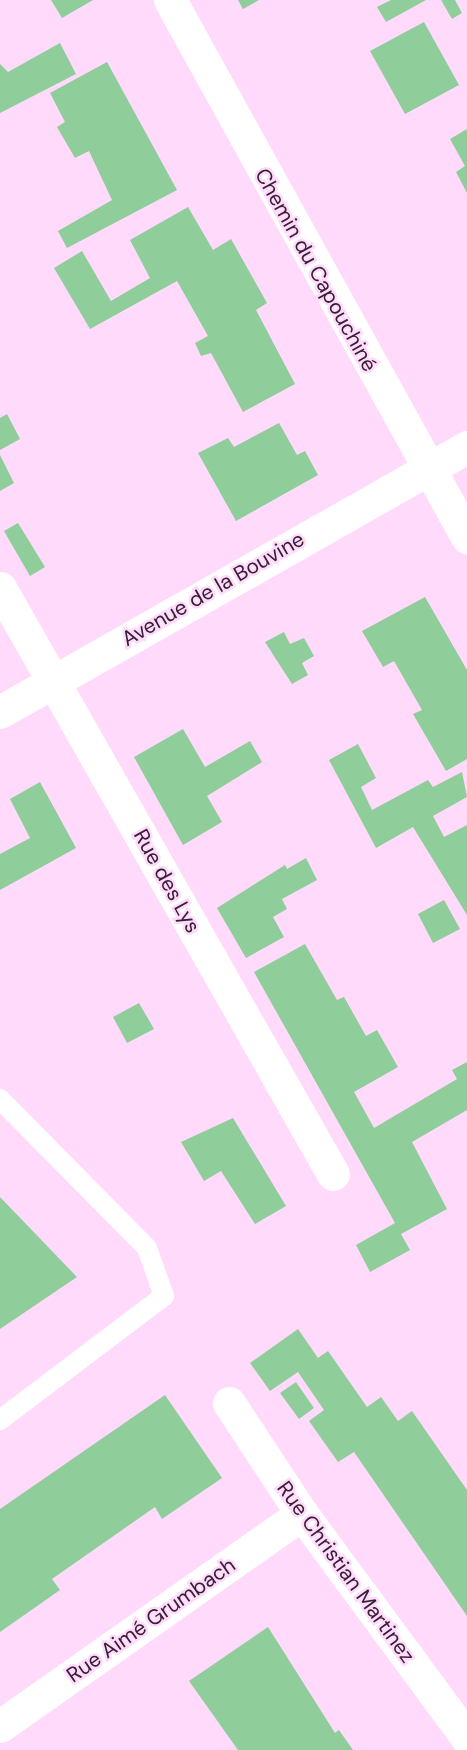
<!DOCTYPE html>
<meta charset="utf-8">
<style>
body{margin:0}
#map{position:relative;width:467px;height:1750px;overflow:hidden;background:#ffdafb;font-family:"DM Sans",sans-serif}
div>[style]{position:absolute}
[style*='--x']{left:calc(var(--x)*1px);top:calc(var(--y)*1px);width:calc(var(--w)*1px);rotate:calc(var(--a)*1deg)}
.building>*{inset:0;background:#8fcd9a}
.service>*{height:20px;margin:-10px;padding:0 10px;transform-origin:10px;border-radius:10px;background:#fff}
.minor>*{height:33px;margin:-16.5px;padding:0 16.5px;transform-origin:16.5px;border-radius:16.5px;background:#fff}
.tertiary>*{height:33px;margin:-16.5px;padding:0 16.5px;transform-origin:16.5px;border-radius:16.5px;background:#fff}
span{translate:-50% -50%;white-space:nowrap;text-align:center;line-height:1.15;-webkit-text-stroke:5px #ffdafb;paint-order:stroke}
.street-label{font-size:21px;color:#372035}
</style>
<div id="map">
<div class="building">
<i style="clip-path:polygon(51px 0,93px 0,62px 18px)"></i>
<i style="clip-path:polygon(238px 0,259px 0,243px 9px)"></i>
<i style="clip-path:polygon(391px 0,426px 0,386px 22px,377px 7px)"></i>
<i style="clip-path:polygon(441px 0,455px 0,462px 13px,452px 19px)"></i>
<i style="clip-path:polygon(424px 22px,459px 85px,405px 114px,370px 51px)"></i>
<i style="clip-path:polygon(60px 43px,76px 74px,0 113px,0 64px,8px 72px)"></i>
<i style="clip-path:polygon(107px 62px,177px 190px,67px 248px,58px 231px,112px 200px,89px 151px,75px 158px,57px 127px,65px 122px,50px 93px)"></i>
<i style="clip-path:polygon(467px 129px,467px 193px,456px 172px,465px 166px,450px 139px)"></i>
<i style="clip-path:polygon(188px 207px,213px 250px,231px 239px,267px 303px,256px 310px,295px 384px,243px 412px,211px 353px,201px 356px,195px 343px,208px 336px,177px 281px,90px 329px,54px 268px,82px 251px,111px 301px,150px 278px,130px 240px)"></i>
<i style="clip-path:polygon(7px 414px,20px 439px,0 450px,0 418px)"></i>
<i style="clip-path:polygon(279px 423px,297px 455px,305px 451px,318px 475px,236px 521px,198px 453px,228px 438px,234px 447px)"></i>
<i style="clip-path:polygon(0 455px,14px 483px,0 491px)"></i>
<i style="clip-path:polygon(18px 523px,45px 567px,30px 576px,4px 531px)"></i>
<i style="clip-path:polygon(425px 597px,467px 670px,467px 759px,446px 771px,413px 714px,422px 710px,394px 661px,383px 667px,362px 631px)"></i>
<i style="clip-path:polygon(284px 632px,290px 644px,304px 638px,314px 656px,302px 663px,308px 675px,292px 684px,265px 642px)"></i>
<i style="clip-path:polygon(183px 729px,205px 767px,250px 741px,262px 762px,207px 796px,222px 822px,183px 845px,134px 757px)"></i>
<i style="clip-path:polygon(358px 744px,376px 778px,361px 787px,372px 810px,428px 780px,433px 787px,462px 772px,467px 797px,433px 816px,444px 837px,467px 825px,467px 915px,413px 827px,376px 848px,329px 760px)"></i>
<i style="clip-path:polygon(40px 782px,76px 848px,0 890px,0 854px,30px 838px,10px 799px)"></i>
<i style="clip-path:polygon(306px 858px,317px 880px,282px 899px,287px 909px,273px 917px,284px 937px,246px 958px,217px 908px,285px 865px,287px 869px)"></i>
<i style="clip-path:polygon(444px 900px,460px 929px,433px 943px,418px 914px)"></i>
<i style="clip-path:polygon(305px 944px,337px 1000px,344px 997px,366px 1036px,377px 1030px,398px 1067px,354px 1092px,374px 1128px,457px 1079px,452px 1070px,467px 1062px,467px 1110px,412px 1142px,447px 1209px,401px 1234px,410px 1250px,370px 1272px,356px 1245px,395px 1223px,254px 972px)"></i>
<i style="clip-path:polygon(139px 1003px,154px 1029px,127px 1043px,113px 1017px)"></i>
<i style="clip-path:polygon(233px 1118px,286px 1206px,255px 1224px,221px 1171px,204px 1181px,181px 1142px)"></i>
<i style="clip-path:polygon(0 1197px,77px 1277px,0 1329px)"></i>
<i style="clip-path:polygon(298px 1329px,318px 1358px,328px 1351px,367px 1407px,381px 1397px,398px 1421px,412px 1411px,467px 1490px,467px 1616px,354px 1452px,338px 1462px,309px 1421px,324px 1410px,298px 1372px,270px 1391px,250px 1363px)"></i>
<i style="clip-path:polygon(296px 1382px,314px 1408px,299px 1419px,280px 1393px)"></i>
<i style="clip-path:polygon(165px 1395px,222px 1478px,162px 1519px,155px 1507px,52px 1579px,60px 1590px,0 1632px,0 1509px)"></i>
<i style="clip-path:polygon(268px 1627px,335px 1733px,339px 1730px,353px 1750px,238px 1750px,189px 1681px)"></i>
</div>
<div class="service">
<i style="--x:0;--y:1099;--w:209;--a:45.4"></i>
<i style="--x:147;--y:1248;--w:51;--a:70.5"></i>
<i style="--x:164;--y:1296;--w:206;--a:142.9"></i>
</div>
<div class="minor">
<i style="--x:0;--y:588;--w:674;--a:60.39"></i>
<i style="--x:229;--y:1403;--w:133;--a:56.7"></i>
<i style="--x:302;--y:1514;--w:278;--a:53.6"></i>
<i style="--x:0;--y:1726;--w:369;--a:-35.1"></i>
</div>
<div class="tertiary">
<i style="--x:170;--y:0;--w:614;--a:61.05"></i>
<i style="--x:0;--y:712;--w:537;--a:-29.57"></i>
</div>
<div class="street-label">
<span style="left:316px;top:270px;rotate:61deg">Chemin du Capouchiné</span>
<span style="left:213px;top:589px;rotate:-30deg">Avenue de la Bouvine</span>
<span style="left:167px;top:881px;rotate:61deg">Rue des Lys</span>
<span style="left:346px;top:1572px;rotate:54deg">Rue Christian Martinez</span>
<span style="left:151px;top:1620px;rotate:-35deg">Rue Aimé Grumbach</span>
</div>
</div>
